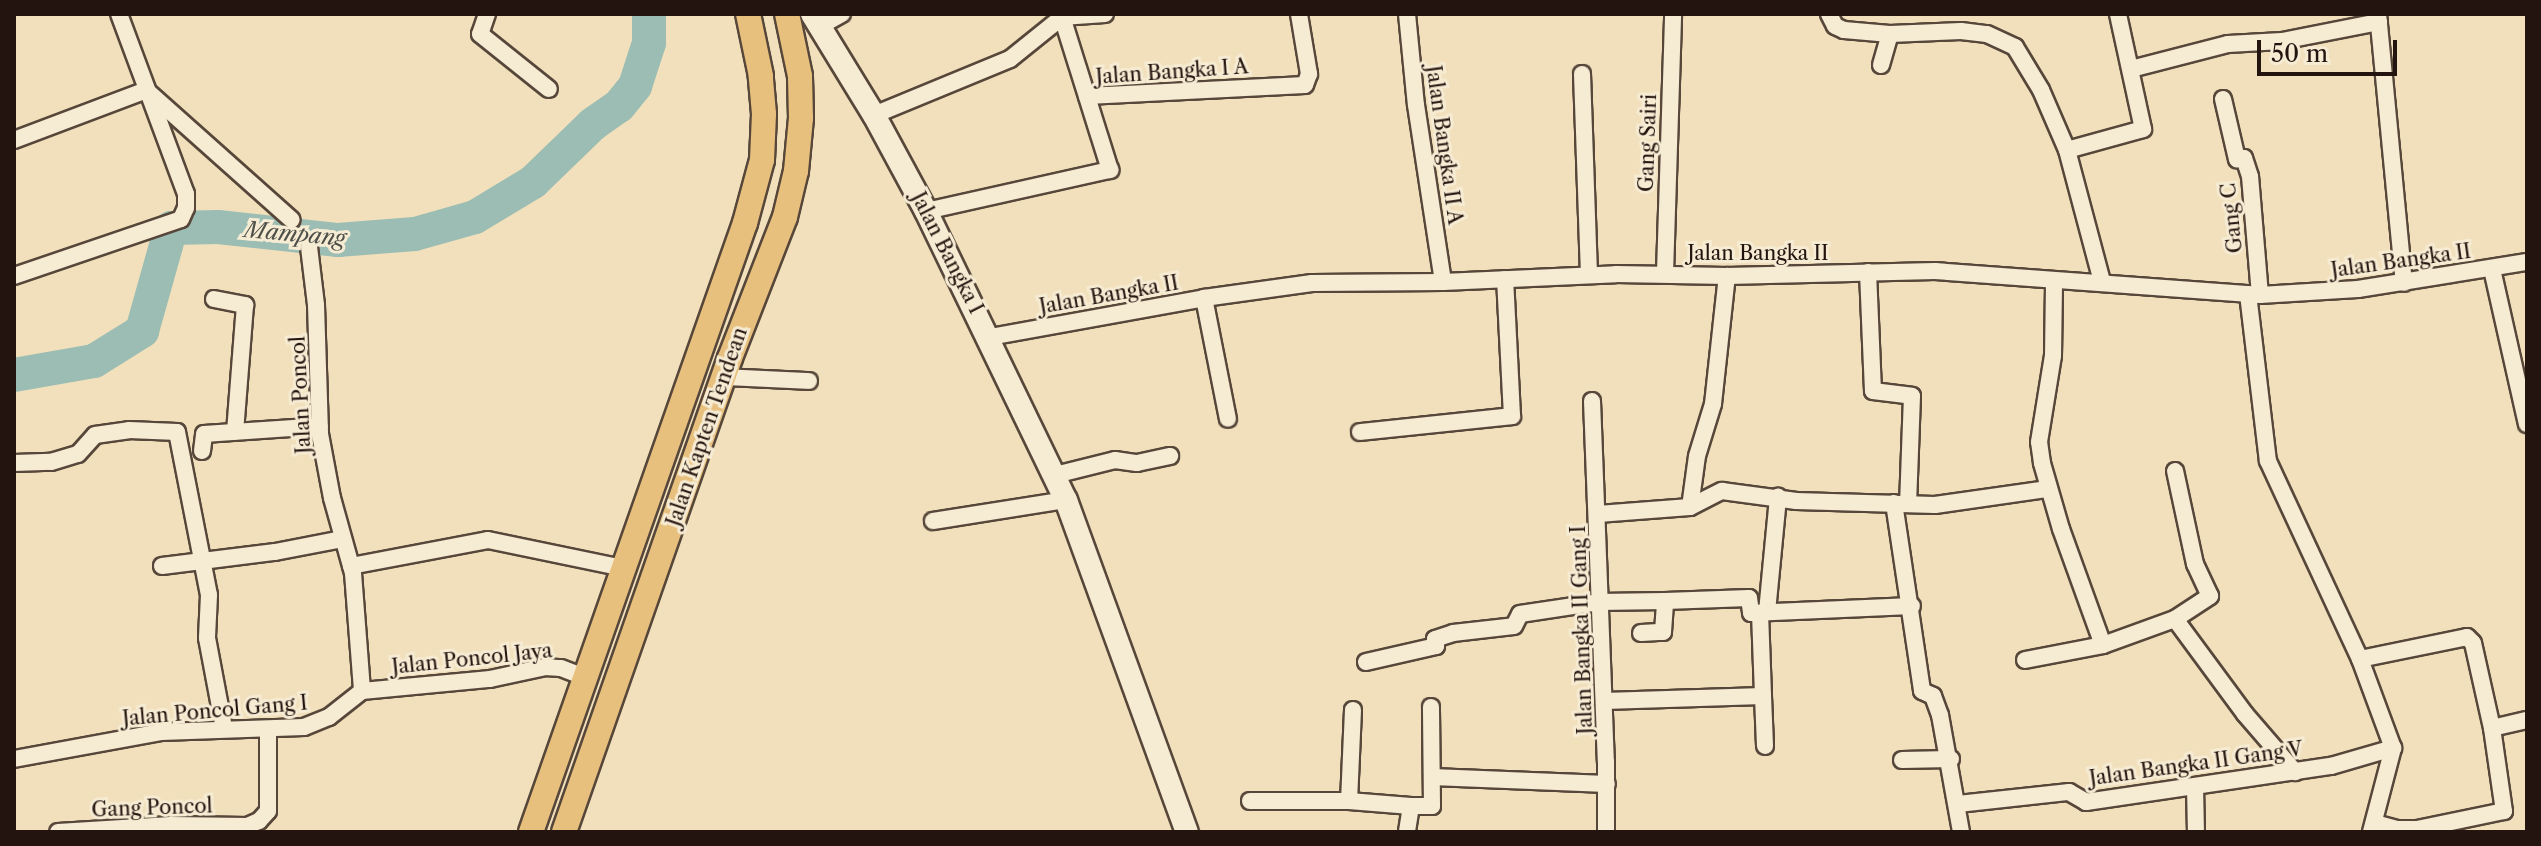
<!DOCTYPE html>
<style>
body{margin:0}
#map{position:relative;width:2541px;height:846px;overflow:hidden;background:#f1e0bb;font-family:"Libre Caslon Text",serif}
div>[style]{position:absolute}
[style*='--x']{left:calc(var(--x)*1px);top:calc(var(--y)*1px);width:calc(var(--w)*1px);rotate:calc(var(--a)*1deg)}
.river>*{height:34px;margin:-17px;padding:0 17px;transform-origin:17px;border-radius:17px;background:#9bbdb3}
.roads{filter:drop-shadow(2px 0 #57473a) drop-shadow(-2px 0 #57473a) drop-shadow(0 2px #57473a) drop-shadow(0 -2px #57473a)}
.street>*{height:16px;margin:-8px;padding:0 8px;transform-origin:8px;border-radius:8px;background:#f6ebd3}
.secondary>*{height:22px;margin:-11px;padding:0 11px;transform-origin:11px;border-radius:11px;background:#f6ebd3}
.primary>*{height:24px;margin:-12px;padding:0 12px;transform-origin:12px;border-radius:12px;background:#e8c07e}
span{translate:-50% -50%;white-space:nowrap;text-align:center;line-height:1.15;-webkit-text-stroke:6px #f6ebd3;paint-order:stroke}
.street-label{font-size:20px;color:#24140f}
.water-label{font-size:22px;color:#4e4f48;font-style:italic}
.frame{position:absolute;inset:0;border:16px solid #24140f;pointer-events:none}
.scale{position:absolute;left:2257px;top:40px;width:140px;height:36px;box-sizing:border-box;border:4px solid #24140f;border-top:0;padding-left:10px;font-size:24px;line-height:28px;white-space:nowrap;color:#24140f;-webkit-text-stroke:6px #f6ebd3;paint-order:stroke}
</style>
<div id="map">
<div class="river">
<i style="--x:14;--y:375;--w:81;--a:-9.9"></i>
<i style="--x:94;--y:361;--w:57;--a:-32"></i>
<i style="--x:142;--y:331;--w:107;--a:-74.3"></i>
<i style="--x:171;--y:228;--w:47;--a:-1.2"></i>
<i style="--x:218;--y:227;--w:121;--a:6.2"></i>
<i style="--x:338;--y:240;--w:77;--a:-4.5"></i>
<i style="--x:415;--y:234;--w:62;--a:-15.8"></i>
<i style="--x:475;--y:217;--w:68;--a:-31.1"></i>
<i style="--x:533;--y:182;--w:83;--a:-44"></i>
<i style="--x:593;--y:124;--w:32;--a:-35"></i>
<i style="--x:619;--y:106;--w:26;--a:-51"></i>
<i style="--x:635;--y:86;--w:45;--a:-72"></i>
<i style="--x:649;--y:43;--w:29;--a:-90"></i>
</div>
<div class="roads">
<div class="street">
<i style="--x:487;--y:14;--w:21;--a:109"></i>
<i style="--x:480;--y:34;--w:88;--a:38.6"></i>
<i style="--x:1407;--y:14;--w:91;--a:84.4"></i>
<i style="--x:1416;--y:105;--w:179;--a:81.3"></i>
<i style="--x:1829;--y:14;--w:13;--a:63"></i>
<i style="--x:1835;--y:26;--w:10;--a:24"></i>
<i style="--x:1844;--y:30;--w:46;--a:5"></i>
<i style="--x:1890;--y:34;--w:71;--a:-2.4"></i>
<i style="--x:1961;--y:31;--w:26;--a:7"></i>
<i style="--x:1987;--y:34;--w:31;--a:25"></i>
<i style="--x:2015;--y:47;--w:50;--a:58.8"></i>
<i style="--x:2041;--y:90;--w:65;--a:66.6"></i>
<i style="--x:2067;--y:150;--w:137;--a:75.1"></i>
<i style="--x:2378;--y:14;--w:270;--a:84.5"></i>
<i style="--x:820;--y:26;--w:25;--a:-29"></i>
<i style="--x:1881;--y:65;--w:32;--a:-74"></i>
<i style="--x:2131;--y:69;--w:100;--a:-14.5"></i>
<i style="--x:2228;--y:44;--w:54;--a:-3.2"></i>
<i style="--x:2282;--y:41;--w:99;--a:-11.1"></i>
<i style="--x:1582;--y:74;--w:201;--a:88"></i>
<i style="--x:1087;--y:96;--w:218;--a:-2.9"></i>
<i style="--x:1305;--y:85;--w:12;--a:-70"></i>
<i style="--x:1309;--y:74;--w:61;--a:-99.5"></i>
<i style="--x:2223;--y:99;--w:62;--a:76.9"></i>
<i style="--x:2237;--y:159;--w:7;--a:-8"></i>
<i style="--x:2244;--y:158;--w:19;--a:72"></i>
<i style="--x:2250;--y:176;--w:119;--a:85.2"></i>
<i style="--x:874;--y:115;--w:147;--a:-22.4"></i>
<i style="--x:1010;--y:59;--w:67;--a:-38.9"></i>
<i style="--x:1062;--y:17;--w:43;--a:-4"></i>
<i style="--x:14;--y:140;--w:141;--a:-20.7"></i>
<i style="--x:146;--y:90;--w:195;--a:41.7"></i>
<i style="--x:2067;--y:150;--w:79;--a:-15.4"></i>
<i style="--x:2143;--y:129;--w:118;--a:-102.3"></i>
<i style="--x:926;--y:211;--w:189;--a:-12.6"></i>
<i style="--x:1110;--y:170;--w:164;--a:-107.4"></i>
<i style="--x:309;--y:247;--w:58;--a:83.1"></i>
<i style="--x:316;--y:305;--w:129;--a:88.2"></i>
<i style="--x:320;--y:434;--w:65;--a:79.4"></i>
<i style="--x:332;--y:498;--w:78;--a:74.4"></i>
<i style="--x:353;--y:573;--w:118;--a:85.6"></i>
<i style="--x:2492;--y:269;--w:159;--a:77.3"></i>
<i style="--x:1868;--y:272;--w:119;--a:87.6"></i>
<i style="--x:1873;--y:391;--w:39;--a:7"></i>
<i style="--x:1912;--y:396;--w:108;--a:92.1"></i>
<i style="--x:1665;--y:273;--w:259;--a:-88.2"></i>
<i style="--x:14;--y:276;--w:176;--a:-18.8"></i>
<i style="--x:181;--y:219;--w:12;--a:-66"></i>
<i style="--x:186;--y:208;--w:14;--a:-90"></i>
<i style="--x:186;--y:194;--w:192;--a:-110.4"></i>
<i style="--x:2248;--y:294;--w:168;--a:83.2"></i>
<i style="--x:2268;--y:461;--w:218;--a:65.1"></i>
<i style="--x:2360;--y:659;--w:95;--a:69.7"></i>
<i style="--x:2393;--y:748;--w:87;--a:104.7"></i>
<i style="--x:1204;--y:298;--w:123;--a:78.8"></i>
<i style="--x:214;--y:299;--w:32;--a:11"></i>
<i style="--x:245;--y:305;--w:127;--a:94.5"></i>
<i style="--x:990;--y:337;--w:218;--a:-10.3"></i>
<i style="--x:1204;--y:298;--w:109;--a:-7.9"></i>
<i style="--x:1312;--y:283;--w:131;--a:-0.4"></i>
<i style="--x:1443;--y:282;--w:173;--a:-2.6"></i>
<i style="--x:1616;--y:274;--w:111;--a:1"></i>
<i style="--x:1727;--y:276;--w:208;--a:-1.4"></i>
<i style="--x:1935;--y:271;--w:326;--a:4.2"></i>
<i style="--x:2260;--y:295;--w:98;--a:-3.5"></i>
<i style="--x:2358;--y:289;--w:171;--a:-9.1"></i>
<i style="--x:724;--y:377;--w:85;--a:2.7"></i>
<i style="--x:1592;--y:401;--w:361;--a:87.8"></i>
<i style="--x:1606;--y:762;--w:70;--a:90"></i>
<i style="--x:1360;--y:432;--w:153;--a:-6"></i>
<i style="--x:1512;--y:416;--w:137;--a:-92.9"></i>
<i style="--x:202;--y:451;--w:17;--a:-83"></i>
<i style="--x:204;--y:434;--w:116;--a:-3.9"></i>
<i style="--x:14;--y:463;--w:37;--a:-2"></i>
<i style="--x:51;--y:462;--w:28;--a:-17"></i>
<i style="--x:78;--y:454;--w:25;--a:-48"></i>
<i style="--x:95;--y:435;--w:34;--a:-8"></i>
<i style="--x:129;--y:430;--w:48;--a:2.4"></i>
<i style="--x:177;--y:432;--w:166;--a:78.9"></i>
<i style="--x:209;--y:595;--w:43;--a:92.7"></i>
<i style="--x:207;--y:638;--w:92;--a:79.3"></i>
<i style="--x:1055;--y:475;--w:62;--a:-14"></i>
<i style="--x:1115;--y:460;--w:22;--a:8"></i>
<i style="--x:1137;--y:463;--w:34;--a:-12"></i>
<i style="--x:1894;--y:503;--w:190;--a:81.5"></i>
<i style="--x:1922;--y:691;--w:12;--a:24"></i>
<i style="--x:1933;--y:696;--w:20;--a:70"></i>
<i style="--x:1940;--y:715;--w:119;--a:79.8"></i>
<i style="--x:1690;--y:507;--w:51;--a:-82.2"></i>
<i style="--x:1697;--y:456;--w:54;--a:-72.9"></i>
<i style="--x:1713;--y:404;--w:129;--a:-83.8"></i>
<i style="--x:1598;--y:514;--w:92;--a:-4.4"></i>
<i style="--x:1690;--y:507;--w:36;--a:-27"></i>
<i style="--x:1722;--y:491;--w:75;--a:7.7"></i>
<i style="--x:1796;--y:501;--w:139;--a:1.6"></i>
<i style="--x:1935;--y:505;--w:114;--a:-8.1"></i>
<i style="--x:933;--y:521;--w:135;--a:-9"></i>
<i style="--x:162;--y:566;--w:114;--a:-7.1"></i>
<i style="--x:275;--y:552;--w:68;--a:-11"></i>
<i style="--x:351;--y:566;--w:139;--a:-10.7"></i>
<i style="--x:488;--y:540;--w:138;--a:11.7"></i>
<i style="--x:1767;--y:612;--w:116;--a:-84.5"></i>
<i style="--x:1760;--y:613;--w:83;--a:87.9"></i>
<i style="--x:2175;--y:619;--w:118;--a:53.6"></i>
<i style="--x:2245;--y:714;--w:77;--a:49.2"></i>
<i style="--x:1641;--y:633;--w:22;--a:-3"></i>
<i style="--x:1663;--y:632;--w:31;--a:-86"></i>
<i style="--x:1665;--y:601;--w:84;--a:-2"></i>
<i style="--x:1749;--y:598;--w:15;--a:82"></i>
<i style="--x:1751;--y:613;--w:161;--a:-2.5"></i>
<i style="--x:2103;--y:645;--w:77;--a:-19.9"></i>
<i style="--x:2175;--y:619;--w:42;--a:-33.3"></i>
<i style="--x:2210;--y:596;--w:35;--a:-115"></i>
<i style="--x:2195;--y:564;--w:95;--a:-102.1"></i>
<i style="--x:2360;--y:659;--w:109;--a:-11.6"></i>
<i style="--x:2467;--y:637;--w:8;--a:45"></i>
<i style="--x:2473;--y:643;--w:87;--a:77.4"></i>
<i style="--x:2492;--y:728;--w:84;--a:81.8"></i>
<i style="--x:2504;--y:811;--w:89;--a:168.3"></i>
<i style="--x:2417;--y:829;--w:20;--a:180"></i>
<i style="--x:2397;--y:829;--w:24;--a:-165"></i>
<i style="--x:2025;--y:660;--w:79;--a:-10.9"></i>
<i style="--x:2103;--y:645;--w:123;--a:-109.9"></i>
<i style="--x:2061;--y:529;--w:69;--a:-106.1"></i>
<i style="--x:2042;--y:463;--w:21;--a:-98"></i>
<i style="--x:2039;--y:442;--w:87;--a:-80.8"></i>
<i style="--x:2053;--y:356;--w:75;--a:-89.2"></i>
<i style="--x:1366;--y:662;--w:72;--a:-12.9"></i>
<i style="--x:1436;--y:646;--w:7;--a:-98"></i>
<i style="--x:1435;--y:639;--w:19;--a:-18"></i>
<i style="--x:1453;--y:633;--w:61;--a:-6.5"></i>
<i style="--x:1514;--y:626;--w:13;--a:-63"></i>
<i style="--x:1520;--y:614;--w:80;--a:-8.6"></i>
<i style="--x:1599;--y:602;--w:66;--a:-0.9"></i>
<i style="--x:362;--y:691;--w:129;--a:-5.4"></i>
<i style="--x:490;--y:679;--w:56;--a:-12.3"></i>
<i style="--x:545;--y:667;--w:16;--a:4"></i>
<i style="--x:561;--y:668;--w:25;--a:21"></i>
<i style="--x:1604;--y:701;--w:159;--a:-1.8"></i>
<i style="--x:1763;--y:696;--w:50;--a:87.7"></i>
<i style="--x:1353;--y:710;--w:91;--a:92.5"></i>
<i style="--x:1349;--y:801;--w:62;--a:4.6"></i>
<i style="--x:1411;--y:806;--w:26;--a:99"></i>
<i style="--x:2492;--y:728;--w:36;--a:-13"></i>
<i style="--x:14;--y:759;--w:149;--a:-10.4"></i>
<i style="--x:161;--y:732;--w:143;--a:-2"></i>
<i style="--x:304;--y:727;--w:27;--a:-22"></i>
<i style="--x:329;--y:717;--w:42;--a:-38.2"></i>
<i style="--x:1902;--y:760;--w:49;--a:-1.2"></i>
<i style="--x:1432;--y:777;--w:175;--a:2.3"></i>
<i style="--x:2195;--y:786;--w:46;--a:88.8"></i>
<i style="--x:1250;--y:801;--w:99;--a:0"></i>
<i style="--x:1958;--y:804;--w:112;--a:-6.2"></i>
<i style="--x:2069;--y:792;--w:20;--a:30"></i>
<i style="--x:2086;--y:802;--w:248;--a:-8.4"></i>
<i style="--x:2331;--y:766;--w:65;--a:-16.2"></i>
<i style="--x:1411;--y:806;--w:21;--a:0"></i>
<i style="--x:1432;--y:806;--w:99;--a:-90.6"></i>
<i style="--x:58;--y:832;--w:113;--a:-3.5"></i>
<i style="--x:171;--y:825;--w:76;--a:0.8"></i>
<i style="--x:247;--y:826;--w:13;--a:-23"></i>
<i style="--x:259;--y:821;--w:13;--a:-48"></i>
<i style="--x:268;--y:811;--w:81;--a:-90"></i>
</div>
<div class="secondary">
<i style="--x:812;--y:14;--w:119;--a:58.5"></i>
<i style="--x:874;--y:115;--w:109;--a:61.6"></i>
<i style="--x:926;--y:211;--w:321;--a:64.2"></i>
<i style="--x:1066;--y:500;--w:353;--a:70"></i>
</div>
<div class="primary">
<i style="--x:531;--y:832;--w:646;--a:-70.64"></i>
<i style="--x:745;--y:223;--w:65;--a:-74.9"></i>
<i style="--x:762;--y:160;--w:46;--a:-87.5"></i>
<i style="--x:764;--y:114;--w:38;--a:-95"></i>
<i style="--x:761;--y:76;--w:63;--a:-101.8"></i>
<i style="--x:564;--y:832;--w:502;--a:-70.7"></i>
<i style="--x:730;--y:358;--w:151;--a:-68.7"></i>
<i style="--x:785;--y:217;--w:47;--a:-76.6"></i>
<i style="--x:796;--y:171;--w:53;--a:-84.6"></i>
<i style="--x:801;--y:118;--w:42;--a:-91.4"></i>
<i style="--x:800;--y:76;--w:63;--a:-101.8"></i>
</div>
</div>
<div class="street-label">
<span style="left:1172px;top:72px;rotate:-4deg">Jalan Bangka I A</span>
<span style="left:1648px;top:143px;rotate:-88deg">Gang Sairi</span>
<span style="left:1444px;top:145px;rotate:82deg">Jalan Bangka II A</span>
<span style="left:2232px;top:218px;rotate:-96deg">Gang C</span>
<span style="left:947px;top:253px;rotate:63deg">Jalan Bangka I</span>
<span style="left:1758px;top:253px">Jalan Bangka II</span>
<span style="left:2401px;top:261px;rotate:-8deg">Jalan Bangka II</span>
<span style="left:1109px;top:295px;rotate:-10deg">Jalan Bangka II</span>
<span style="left:301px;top:395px;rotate:-93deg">Jalan Poncol</span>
<span style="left:707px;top:427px;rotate:-71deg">Jalan Kapten Tendean</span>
<span style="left:1582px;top:630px;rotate:-92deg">Jalan Bangka II Gang I</span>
<span style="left:472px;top:659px;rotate:-6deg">Jalan Poncol Jaya</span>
<span style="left:215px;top:711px;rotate:-5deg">Jalan Poncol Gang I</span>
<span style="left:2196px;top:764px;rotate:-8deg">Jalan Bangka II Gang V</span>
<span style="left:152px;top:808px;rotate:-2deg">Gang Poncol</span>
</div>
<div class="water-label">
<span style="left:295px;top:234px;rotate:5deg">Mampang</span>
</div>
<div class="frame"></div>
<div class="scale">50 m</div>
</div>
